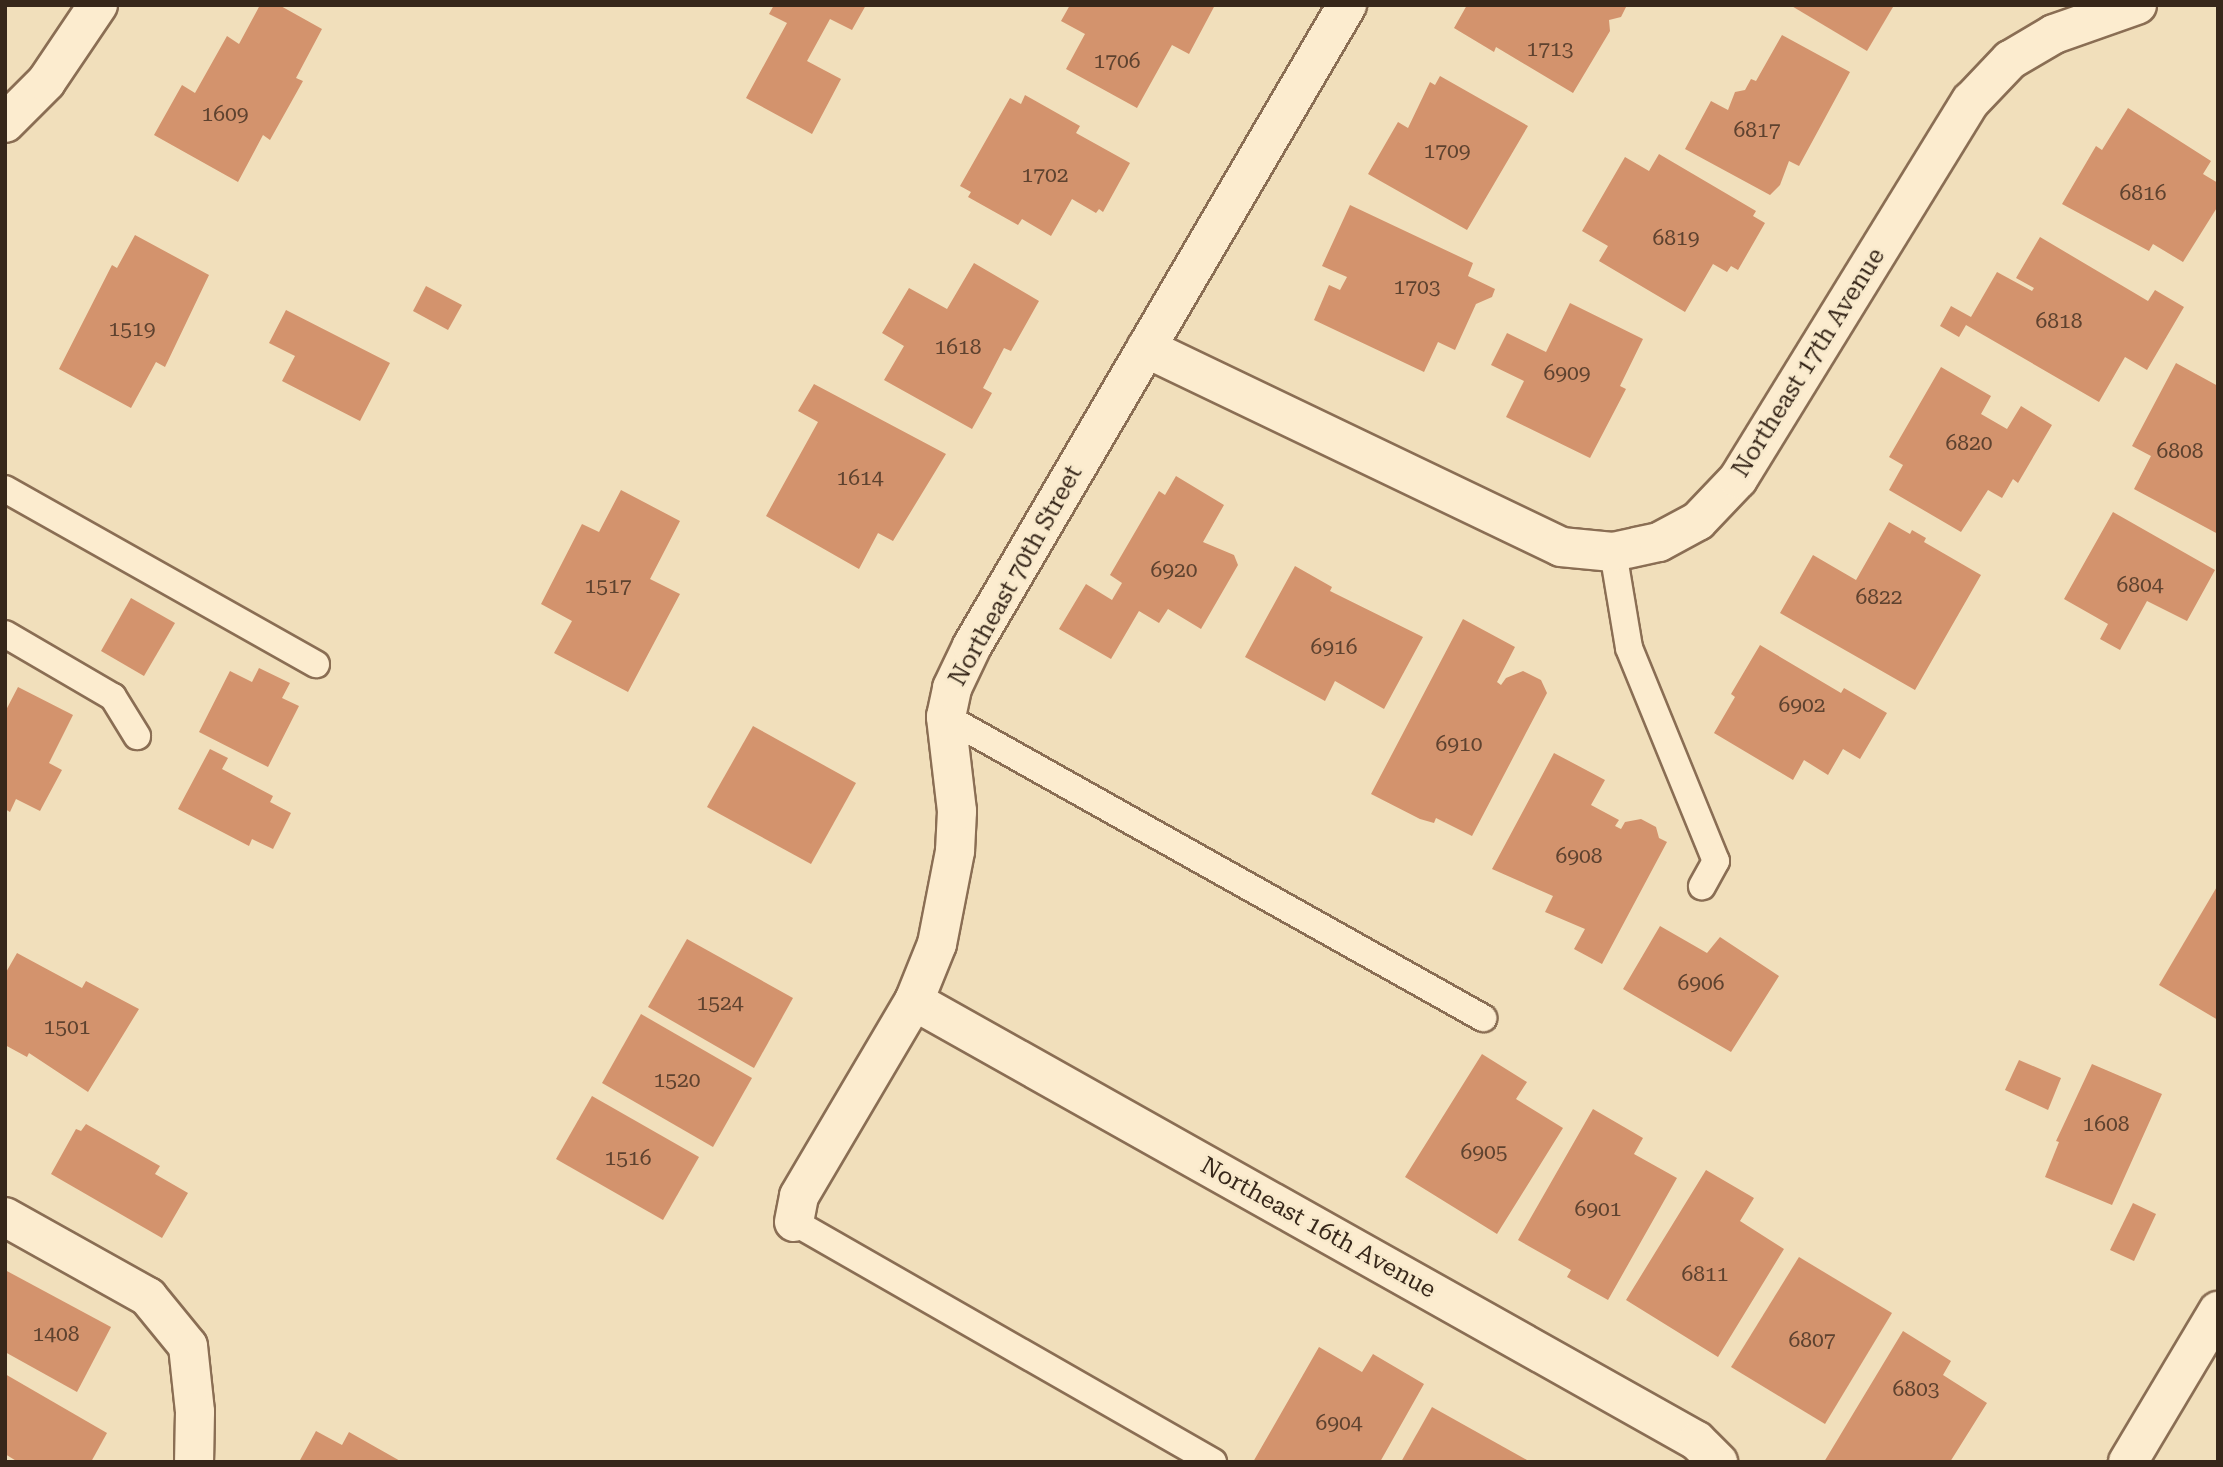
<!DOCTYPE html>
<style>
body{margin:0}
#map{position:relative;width:2223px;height:1467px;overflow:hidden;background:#f1dfbb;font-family:"Roboto Serif",serif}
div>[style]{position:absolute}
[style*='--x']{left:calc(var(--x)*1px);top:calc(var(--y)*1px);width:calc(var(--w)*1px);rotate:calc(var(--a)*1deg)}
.building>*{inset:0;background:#d3936d}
.roads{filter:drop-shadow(2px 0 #8a6e54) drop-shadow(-2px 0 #8a6e54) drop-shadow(0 2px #8a6e54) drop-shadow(0 -2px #8a6e54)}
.lane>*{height:26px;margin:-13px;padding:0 13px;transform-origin:13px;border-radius:13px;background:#fceccf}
.street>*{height:38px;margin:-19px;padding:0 19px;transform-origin:19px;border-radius:19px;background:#fceccf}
.secondary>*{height:38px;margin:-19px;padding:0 19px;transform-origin:19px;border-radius:19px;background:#fceccf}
span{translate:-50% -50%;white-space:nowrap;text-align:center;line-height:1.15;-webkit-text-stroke:5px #f8e9cb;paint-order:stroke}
.number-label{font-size:21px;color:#5e422f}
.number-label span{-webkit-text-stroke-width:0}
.street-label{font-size:24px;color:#37271a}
.frame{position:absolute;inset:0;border:7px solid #37271a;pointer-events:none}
</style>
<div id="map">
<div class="building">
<i style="clip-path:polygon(260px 5px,279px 5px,322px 29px,296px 78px,303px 81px,270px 140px,263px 135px,238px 182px,154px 135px,182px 85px,195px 93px,227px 36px,239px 44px)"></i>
<i style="clip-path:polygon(774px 5px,866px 5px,852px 30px,830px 19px,807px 61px,841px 79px,812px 134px,746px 98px,787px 23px,769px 14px)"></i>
<i style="clip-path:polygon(1070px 5px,1215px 5px,1189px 54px,1172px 45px,1137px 108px,1066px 69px,1085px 34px,1061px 21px)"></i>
<i style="clip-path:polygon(1467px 5px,1627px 5px,1621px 17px,1609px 20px,1610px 31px,1573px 93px,1496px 47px,1494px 52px,1454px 28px)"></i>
<i style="clip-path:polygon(1790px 5px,1889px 5px,1893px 7px,1867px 51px)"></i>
<i style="clip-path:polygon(1782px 35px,1850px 72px,1799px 166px,1789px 161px,1780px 185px,1770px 195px,1685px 149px,1711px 101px,1728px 110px,1735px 92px,1745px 90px,1751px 79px,1756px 81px)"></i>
<i style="clip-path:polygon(1440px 76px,1528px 126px,1467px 230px,1368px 174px,1398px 122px,1408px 128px,1430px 82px,1435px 85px)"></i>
<i style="clip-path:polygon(1025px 95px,1080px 126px,1076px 133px,1130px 163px,1103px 212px,1099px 209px,1096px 213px,1072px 199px,1051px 236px,1022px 219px,1018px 225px,968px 197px,971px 192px,960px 186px,1010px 98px,1021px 104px)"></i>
<i style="clip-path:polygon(2128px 108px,2211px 161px,2203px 174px,2218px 183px,2218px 206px,2183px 262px,2153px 244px,2149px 251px,2062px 204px,2096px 146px,2102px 150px)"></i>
<i style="clip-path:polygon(1659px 154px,1756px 211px,1753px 216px,1765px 223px,1738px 270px,1731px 266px,1727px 272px,1713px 264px,1685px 312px,1599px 261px,1608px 246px,1582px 231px,1625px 157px,1649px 171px)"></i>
<i style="clip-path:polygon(1350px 205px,1473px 263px,1468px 276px,1495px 289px,1492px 297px,1476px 304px,1455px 350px,1438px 342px,1424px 372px,1314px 320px,1329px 285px,1340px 290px,1347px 277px,1322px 266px)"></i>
<i style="clip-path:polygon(135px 235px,209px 275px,165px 367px,156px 362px,131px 408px,59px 369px,112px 265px,117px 268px)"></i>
<i style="clip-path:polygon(2040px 237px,2148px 301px,2155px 290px,2184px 307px,2147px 370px,2125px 357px,2099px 402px,1966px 325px,1959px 337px,1940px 326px,1951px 306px,1971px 317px,1997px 272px,2032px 291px,2034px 288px,2016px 278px)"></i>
<i style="clip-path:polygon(974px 263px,1039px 301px,1011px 351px,1004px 348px,983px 388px,992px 393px,972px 429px,884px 380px,904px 346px,882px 333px,909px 288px,947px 309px)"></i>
<i style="clip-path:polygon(426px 286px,462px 305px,448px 330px,413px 311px)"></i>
<i style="clip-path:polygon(1570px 303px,1643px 339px,1620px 386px,1626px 389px,1590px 458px,1506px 417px,1524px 381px,1491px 365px,1507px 333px,1546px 352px)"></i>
<i style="clip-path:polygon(286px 310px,390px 363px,360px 421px,282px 381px,295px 356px,269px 343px)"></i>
<i style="clip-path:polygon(2176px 363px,2218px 386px,2218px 534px,2134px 489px,2151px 456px,2132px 446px)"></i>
<i style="clip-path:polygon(1941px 367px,1991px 396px,1981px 414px,2007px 429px,2021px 406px,2052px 425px,2018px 483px,2013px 479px,2002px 498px,1988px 490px,1961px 532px,1889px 490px,1903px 465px,1889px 457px)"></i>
<i style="clip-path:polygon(814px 384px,946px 454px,893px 541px,878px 533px,859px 569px,766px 516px,818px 422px,798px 411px)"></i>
<i style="clip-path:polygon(1176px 476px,1224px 505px,1203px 542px,1234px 555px,1238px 565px,1201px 629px,1168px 609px,1159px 623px,1139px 611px,1111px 659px,1059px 629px,1086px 584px,1112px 600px,1122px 583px,1110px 575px,1159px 491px,1165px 495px)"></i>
<i style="clip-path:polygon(621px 490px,680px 521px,650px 579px,680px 594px,628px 692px,554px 653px,572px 621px,541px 604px,582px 524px,599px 532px)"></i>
<i style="clip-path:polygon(2113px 512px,2215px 570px,2187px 621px,2147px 601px,2120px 650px,2100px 639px,2108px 624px,2064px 599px)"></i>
<i style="clip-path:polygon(1889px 522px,1910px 534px,1912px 530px,1926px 538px,1924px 542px,1981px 575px,1915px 690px,1780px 613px,1813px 555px,1856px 580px)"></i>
<i style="clip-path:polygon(1295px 566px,1332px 587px,1330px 591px,1423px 637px,1384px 709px,1335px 681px,1325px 701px,1245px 657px)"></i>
<i style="clip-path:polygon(131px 598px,175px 623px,144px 676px,101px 651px)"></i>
<i style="clip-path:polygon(1463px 619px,1515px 647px,1497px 682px,1501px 685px,1506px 678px,1523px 671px,1541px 680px,1547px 693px,1472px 836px,1436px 818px,1434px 823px,1420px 819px,1371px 794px)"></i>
<i style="clip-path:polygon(1760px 645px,1841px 693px,1844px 688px,1887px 713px,1860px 759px,1843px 749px,1828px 775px,1804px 760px,1793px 780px,1714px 733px,1735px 697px,1731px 694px)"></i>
<i style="clip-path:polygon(259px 668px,290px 683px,282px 698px,299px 706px,268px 767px,199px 732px,230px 671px,252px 682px)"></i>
<i style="clip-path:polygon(18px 687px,73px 715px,49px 763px,62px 770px,40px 811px,16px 799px,10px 812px,5px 809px,5px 712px)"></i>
<i style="clip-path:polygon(753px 726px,856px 783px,811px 864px,707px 807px)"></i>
<i style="clip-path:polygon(210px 749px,228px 758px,222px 769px,273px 796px,270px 802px,291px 813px,273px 849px,252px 839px,249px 846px,178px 809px)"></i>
<i style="clip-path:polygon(1554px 753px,1605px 780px,1591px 805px,1619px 820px,1615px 826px,1621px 829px,1625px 822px,1641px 819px,1656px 827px,1659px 838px,1667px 842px,1602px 964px,1574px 949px,1585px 929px,1545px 912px,1553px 896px,1492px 869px)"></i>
<i style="clip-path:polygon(2218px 885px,2218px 1020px,2159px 985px)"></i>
<i style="clip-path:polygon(1660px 926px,1707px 953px,1720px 937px,1779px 976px,1731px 1052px,1623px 989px)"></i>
<i style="clip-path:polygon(687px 939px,793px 998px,754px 1068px,648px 1007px)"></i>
<i style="clip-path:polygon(17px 953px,82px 988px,86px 981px,139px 1009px,88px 1092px,29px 1053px,27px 1057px,5px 1045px,5px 974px)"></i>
<i style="clip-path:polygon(641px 1014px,752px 1078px,713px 1147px,602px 1083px)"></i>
<i style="clip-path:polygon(1482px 1054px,1527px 1082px,1516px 1099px,1563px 1128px,1497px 1234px,1405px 1177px)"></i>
<i style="clip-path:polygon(2019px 1060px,2061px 1078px,2048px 1110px,2005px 1090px)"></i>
<i style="clip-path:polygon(2092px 1064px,2162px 1094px,2112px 1205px,2045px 1177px,2059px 1142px,2056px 1141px)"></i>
<i style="clip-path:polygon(592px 1096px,699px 1157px,663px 1220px,556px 1159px)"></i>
<i style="clip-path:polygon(1593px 1109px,1643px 1138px,1634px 1154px,1677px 1178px,1608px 1300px,1567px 1277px,1571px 1270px,1518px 1240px)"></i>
<i style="clip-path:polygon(86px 1124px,160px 1166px,155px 1174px,188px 1193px,162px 1238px,51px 1174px,76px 1129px,81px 1131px)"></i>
<i style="clip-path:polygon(1706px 1170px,1754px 1198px,1740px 1221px,1784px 1249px,1718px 1357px,1626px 1300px)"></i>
<i style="clip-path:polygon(2133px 1203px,2156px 1214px,2134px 1261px,2110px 1250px)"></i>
<i style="clip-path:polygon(1799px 1257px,1892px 1313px,1825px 1424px,1731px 1367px)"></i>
<i style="clip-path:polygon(5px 1270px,111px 1327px,77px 1392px,5px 1352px)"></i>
<i style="clip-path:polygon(1903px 1331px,1951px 1361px,1943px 1375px,1987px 1403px,1950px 1462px,1824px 1462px)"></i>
<i style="clip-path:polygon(1319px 1347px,1362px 1372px,1373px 1354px,1424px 1384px,1380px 1462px,1253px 1462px)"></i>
<i style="clip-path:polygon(5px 1374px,107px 1433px,91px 1462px,18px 1462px,5px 1454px)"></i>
<i style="clip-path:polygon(1432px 1407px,1527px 1460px,1526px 1462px,1401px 1462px)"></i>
<i style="clip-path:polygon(316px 1431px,342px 1445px,349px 1432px,402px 1462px,299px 1462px)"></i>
</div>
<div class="roads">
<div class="lane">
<i style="--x:5;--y:489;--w:357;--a:29.4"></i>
<i style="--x:1613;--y:552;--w:97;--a:80.5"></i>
<i style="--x:1629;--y:648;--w:230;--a:67.8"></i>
<i style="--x:1716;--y:861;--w:29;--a:119"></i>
<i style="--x:5;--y:634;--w:125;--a:30.3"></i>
<i style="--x:113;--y:697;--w:46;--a:58.4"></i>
<i style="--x:946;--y:717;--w:616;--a:29.27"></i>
<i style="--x:794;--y:1222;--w:483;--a:29.8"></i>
</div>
<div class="street">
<i style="--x:5;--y:123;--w:58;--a:-45"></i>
<i style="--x:46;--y:82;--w:93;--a:-56"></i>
<i style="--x:1146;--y:348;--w:460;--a:25.6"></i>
<i style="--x:1561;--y:547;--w:52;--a:5.5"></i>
<i style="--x:1613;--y:552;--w:47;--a:-12.3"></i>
<i style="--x:1659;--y:542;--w:44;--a:-28.3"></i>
<i style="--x:1698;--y:521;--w:58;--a:-46.4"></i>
<i style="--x:1738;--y:479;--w:444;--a:-58.4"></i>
<i style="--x:1971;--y:101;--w:57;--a:-46.4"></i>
<i style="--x:2010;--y:60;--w:51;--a:-30.6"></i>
<i style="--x:2054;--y:34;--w:88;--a:-19.3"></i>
<i style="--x:914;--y:1001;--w:898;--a:29.33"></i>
<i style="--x:1697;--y:1441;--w:30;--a:45"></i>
<i style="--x:5;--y:1217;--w:164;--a:29.2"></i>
<i style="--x:148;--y:1297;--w:63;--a:50.8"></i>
<i style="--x:188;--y:1346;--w:66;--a:83.9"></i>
<i style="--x:195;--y:1412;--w:50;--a:91.1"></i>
<i style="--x:794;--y:1222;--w:26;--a:-79"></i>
<i style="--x:799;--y:1196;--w:226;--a:-59.5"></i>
<i style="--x:914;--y:1001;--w:61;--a:-68"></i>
<i style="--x:937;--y:944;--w:95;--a:-79"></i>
<i style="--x:955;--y:851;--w:40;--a:-87.1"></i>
<i style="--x:957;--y:811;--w:95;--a:-96.7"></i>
<i style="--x:946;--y:717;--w:30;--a:-78"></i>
<i style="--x:952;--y:688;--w:47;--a:-64.5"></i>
<i style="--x:972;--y:646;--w:743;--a:-59.67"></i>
</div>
<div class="secondary">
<i style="--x:2128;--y:1462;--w:176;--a:-59.2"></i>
</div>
</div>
<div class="number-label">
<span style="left:1550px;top:49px">1713</span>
<span style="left:1117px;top:61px">1706</span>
<span style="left:225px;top:114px">1609</span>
<span style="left:1757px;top:130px">6817</span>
<span style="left:1447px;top:151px">1709</span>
<span style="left:1045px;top:175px">1702</span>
<span style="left:2143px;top:193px">6816</span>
<span style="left:1676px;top:238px">6819</span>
<span style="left:1417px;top:287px">1703</span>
<span style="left:2059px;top:321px">6818</span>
<span style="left:132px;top:329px">1519</span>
<span style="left:958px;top:347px">1618</span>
<span style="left:1567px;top:373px">6909</span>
<span style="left:1969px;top:443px">6820</span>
<span style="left:2180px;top:451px">6808</span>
<span style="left:860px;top:478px">1614</span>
<span style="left:1174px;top:570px">6920</span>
<span style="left:2140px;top:585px">6804</span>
<span style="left:608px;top:586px">1517</span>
<span style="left:1879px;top:597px">6822</span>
<span style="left:1334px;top:647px">6916</span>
<span style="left:1802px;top:705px">6902</span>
<span style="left:1459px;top:744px">6910</span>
<span style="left:1579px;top:856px">6908</span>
<span style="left:1701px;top:983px">6906</span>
<span style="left:720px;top:1003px">1524</span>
<span style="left:67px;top:1027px">1501</span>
<span style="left:677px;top:1080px">1520</span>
<span style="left:2106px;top:1124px">1608</span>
<span style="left:1484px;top:1152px">6905</span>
<span style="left:628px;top:1158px">1516</span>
<span style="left:1598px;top:1209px">6901</span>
<span style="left:1705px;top:1274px">6811</span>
<span style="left:56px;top:1334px">1408</span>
<span style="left:1812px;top:1340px">6807</span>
<span style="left:1916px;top:1389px">6803</span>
<span style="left:1339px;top:1423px">6904</span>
</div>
<div class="street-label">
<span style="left:1809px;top:363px;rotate:-58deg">Northeast 17th Avenue</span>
<span style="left:1016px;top:576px;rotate:-61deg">Northeast 70th Street</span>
<span style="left:1318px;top:1228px;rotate:29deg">Northeast 16th Avenue</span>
</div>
<div class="frame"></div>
</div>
